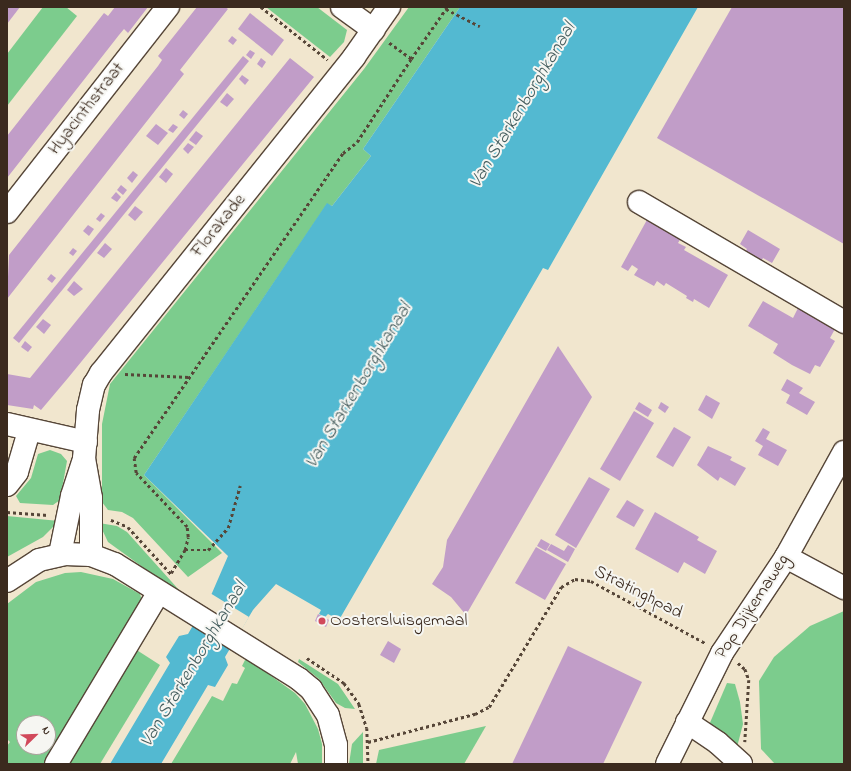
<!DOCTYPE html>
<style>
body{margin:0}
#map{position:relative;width:851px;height:771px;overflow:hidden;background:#f1e6ce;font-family:"Indie Flower",sans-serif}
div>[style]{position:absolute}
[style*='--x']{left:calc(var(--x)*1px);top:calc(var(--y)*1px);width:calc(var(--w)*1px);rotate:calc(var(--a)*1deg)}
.green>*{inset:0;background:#7ccc8d}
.water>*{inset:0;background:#53b9d1}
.pier>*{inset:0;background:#f1e6ce}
.building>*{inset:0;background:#c19dc8}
.path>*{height:2.5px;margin-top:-1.25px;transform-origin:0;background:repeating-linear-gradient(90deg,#564638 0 3px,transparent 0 6px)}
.roads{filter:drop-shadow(1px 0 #564638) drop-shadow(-1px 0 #564638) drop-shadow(0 1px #564638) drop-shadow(0 -1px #564638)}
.minor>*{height:22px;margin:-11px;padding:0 11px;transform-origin:11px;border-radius:11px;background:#fff}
.dots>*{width:11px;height:11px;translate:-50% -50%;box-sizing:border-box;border:2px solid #f6f6f2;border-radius:50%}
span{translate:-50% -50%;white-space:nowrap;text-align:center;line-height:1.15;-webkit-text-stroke:4px #f6f6f2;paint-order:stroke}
.street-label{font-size:18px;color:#3b2a1e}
.poi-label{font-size:18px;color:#3b2a1e}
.left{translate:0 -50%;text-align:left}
.water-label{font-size:19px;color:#435c5d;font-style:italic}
.frame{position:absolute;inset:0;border:8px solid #3b2a1e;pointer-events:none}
.north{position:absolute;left:16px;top:715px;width:40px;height:40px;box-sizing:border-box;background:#f6f6f2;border:1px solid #aba49d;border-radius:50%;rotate:67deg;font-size:11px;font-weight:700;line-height:16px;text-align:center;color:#3b2a1e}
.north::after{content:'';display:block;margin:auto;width:14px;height:18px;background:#d1495b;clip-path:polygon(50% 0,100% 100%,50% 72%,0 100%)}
</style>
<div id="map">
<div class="green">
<i style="clip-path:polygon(43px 7px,66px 7px,77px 16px,7px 106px,7px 54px)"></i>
<i style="clip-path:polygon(266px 7px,317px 7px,347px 30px,344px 42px,330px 57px)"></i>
<i style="clip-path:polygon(409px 7px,460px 7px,363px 149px,371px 156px,332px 206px,327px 204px,144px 475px,222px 553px,188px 577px,133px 518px,122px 512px,108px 510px,102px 502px,102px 424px,110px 384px,364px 69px)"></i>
<i style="clip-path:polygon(50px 450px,61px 454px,67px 461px,60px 500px,53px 505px,20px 503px,16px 496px,31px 478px,38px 454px)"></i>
<i style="clip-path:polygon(7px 516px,59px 521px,43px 537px,7px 557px)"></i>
<i style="clip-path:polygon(99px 523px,117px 526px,127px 532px,188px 600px,108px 542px)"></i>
<i style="clip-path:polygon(evenodd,81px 572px,113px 579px,140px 594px,144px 607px,51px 764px,7px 764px,7px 746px,10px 742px,7px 739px,7px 604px,36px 582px,65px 573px,81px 572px,24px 723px,48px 723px,48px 747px,24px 747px,24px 723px)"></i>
<i style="clip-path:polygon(844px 611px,844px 764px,775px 764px,761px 749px,759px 681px,774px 657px,810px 626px)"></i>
<i style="clip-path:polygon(132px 647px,160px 665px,100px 764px,63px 764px)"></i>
<i style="clip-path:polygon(246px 658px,295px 693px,305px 704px,318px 729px,322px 744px,322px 764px,298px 764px,296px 752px,290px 764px,171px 764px,212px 696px,223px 701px,232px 683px,237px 684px,245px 668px,242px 666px)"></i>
<i style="clip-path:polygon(299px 659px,338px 684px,355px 709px,345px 708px,336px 703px,319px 679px,298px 662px)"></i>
<i style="clip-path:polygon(727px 683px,735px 684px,740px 702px,743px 724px,736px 751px,706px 732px)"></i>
<i style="clip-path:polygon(486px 726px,464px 764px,376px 764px,379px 750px)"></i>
<i style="clip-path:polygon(363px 732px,363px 764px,349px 764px,352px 744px)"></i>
</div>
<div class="water">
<i style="clip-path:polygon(460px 7px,698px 7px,548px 270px,543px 268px,339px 620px,328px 614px,325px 617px,319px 614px,321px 610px,276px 584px,253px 610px,225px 657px,228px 665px,215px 687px,208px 685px,161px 764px,110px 764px,170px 663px,166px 657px,179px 636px,188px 634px,212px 593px,228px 556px,144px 475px,327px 203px,332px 206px,371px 156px,363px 149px)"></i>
</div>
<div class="pier">
<i style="clip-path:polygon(210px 593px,249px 617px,231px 648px,192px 624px)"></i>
</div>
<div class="building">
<i style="clip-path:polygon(7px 7px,20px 7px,7px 24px)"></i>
<i style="clip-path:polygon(115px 7px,148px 7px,128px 33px,124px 29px,119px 35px,7px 178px,7px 136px,104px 13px,108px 16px)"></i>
<i style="clip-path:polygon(197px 7px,225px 7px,228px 9px,180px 70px,184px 74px,7px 299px,9px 255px,158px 66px,162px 60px,158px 56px)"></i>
<i style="clip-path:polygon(732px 7px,844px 7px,844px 244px,657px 138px)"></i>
<i style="clip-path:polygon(250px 13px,284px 40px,272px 56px,238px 29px)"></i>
<i style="clip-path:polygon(232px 36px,237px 40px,233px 45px,228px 41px)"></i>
<i style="clip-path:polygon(250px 50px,255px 53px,251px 59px,246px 55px)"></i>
<i style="clip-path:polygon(243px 56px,249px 61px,19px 343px,13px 338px)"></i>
<i style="clip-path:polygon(261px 58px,266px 62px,262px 68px,257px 64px)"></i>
<i style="clip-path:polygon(290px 58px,314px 77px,68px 378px,41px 410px,34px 405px,33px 409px,7px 405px,7px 374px,30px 378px)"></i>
<i style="clip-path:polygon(242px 75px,249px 80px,245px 85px,239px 79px)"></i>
<i style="clip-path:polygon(227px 93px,234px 99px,227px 107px,220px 102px)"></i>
<i style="clip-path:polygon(183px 110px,188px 114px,184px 119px,179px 115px)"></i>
<i style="clip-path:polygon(156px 124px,168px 133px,158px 145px,146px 136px)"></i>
<i style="clip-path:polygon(173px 124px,178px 127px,173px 133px,168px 130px)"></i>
<i style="clip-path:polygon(196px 131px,203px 136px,196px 145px,189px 140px)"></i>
<i style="clip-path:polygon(188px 143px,194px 147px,188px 154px,183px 149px)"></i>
<i style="clip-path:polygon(166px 168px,173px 174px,166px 183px,159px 177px)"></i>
<i style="clip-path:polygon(133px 171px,138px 175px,132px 183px,127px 178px)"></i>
<i style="clip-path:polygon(121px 185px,127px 190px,123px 195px,117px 190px)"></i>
<i style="clip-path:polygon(116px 192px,121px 197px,117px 202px,111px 198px)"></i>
<i style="clip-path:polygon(135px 206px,143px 212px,135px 221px,128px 215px)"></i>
<i style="clip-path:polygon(101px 213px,105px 216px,100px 222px,96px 219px)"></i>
<i style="clip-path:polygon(648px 218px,681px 238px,678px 243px,686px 247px,684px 250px,728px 275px,709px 308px,694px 299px,693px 302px,686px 298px,687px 296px,666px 283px,664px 286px,657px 281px,654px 286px,634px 275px,638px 269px,632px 265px,628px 271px,621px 267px)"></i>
<i style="clip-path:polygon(88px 225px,94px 229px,89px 236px,83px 231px)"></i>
<i style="clip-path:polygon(748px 230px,780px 249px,772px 263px,763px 258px,759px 265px,743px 256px,747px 249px,740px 244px)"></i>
<i style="clip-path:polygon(105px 243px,112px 249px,104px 258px,97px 253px)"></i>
<i style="clip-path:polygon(73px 248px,77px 251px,73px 256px,69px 253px)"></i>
<i style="clip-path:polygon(51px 274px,56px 278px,52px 283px,47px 279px)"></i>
<i style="clip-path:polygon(74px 281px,83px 289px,74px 296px,67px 290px)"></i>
<i style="clip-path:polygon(763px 301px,793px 318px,798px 308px,835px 329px,830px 338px,835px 341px,820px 367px,815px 365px,810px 374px,792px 365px,773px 353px,778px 344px,748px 326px)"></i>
<i style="clip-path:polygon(43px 319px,51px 325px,44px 334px,36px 327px)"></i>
<i style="clip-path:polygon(25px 341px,32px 347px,28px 352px,21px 347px)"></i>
<i style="clip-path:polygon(558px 346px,592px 397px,466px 615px,451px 597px,432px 584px,443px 567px,447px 540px)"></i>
<i style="clip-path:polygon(787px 379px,803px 388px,799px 393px,815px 402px,807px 415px,786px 403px,790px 395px,781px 390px)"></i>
<i style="clip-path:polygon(706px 395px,720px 403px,712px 419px,698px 410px)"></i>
<i style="clip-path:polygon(639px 402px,652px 410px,648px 417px,635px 409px)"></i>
<i style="clip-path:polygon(661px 402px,669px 407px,665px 413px,658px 408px)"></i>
<i style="clip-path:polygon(634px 411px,654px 423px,620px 481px,600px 469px)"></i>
<i style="clip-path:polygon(674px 427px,691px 437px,673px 467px,656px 457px)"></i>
<i style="clip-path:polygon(763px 428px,770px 432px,766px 439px,787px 450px,778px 466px,758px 455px,763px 446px,755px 441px)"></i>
<i style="clip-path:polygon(708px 446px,732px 457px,730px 460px,746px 468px,735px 486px,720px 477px,718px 481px,697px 465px)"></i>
<i style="clip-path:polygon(589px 477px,610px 489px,576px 548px,555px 535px)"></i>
<i style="clip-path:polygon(627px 500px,644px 510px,634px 527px,616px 517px)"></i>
<i style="clip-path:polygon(655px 512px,699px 537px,697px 540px,717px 551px,705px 574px,684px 562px,678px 573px,635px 549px)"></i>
<i style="clip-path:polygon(541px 539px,550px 544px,546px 551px,537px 546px)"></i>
<i style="clip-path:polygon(551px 544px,564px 551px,568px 545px,575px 549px,568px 562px,547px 550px)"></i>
<i style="clip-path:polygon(536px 547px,566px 564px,545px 600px,515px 583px)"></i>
<i style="clip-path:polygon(318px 614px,329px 620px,326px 627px,315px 621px)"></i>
<i style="clip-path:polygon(388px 641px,401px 649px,394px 663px,380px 655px)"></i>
<i style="clip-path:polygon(568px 646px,642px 682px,603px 764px,512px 764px)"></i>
</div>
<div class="path">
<i style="--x:261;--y:7;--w:85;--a:38.3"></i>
<i style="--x:446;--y:9;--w:38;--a:27"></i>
<i style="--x:411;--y:59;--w:63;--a:-55.3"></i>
<i style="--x:125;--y:374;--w:64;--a:2.7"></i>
<i style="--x:7;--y:512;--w:41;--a:4.2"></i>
<i style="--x:111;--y:520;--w:18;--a:22"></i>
<i style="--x:128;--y:527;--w:64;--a:47.5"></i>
<i style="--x:185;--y:550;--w:23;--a:0"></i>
<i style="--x:208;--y:550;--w:30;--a:-48"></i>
<i style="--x:228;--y:528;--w:44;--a:-74.1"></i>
<i style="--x:171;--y:573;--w:27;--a:-59"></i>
<i style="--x:185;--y:550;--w:13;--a:-77"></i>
<i style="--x:188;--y:537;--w:10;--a:-96"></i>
<i style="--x:187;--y:527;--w:74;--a:-133.4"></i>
<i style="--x:136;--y:473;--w:15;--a:-98"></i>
<i style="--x:134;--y:458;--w:370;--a:-55.6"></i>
<i style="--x:343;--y:153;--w:18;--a:-38"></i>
<i style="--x:357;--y:142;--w:99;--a:-57"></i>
<i style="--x:411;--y:59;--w:29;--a:-144"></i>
<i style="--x:307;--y:658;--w:45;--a:34"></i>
<i style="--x:344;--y:683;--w:26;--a:54"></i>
<i style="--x:359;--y:704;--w:25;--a:72"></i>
<i style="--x:367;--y:728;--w:36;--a:88"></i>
<i style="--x:738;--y:663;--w:9;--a:41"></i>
<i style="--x:745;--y:669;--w:12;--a:70"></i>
<i style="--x:749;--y:680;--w:62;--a:93.7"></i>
<i style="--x:368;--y:742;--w:111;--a:-14.7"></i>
<i style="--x:475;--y:714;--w:16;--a:-27"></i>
<i style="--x:489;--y:707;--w:140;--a:-59"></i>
<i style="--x:561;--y:587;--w:16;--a:-30"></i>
<i style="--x:575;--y:579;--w:16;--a:7"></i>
<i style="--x:591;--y:581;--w:130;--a:28.5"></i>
</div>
<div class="roads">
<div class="minor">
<i style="--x:342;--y:7;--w:39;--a:36"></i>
<i style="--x:639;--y:202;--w:238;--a:30.3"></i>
<i style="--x:7;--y:212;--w:261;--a:-51.9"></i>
<i style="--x:7;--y:424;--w:81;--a:12.8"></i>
<i style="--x:7;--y:485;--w:16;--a:-52"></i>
<i style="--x:17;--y:472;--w:43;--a:-73.7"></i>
<i style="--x:60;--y:554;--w:59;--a:-78.3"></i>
<i style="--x:72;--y:496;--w:36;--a:-72"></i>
<i style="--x:91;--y:555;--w:57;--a:-90"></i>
<i style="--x:91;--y:498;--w:40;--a:-100"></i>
<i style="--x:84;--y:459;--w:49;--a:-85.3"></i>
<i style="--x:88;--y:410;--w:26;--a:-77"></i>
<i style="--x:94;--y:385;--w:14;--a:-60"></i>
<i style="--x:101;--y:373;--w:405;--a:-51.3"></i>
<i style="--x:354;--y:57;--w:61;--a:-55"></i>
<i style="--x:786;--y:557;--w:66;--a:28.1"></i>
<i style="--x:7;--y:581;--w:38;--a:-33"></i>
<i style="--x:39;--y:560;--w:27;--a:-13"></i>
<i style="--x:65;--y:554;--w:26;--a:2"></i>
<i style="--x:91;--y:555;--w:26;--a:21"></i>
<i style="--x:115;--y:564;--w:217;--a:32"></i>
<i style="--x:299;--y:679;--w:16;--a:40"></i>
<i style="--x:311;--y:689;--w:31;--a:57"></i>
<i style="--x:328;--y:715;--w:31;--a:75"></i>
<i style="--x:336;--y:745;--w:19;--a:90"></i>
<i style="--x:687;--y:722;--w:37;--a:34"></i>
<i style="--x:718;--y:743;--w:31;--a:42"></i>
<i style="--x:56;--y:764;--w:200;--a:-59.1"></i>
<i style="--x:667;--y:764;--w:124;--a:-63.6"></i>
<i style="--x:722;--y:653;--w:115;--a:-56.3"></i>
<i style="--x:786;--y:557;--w:120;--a:-61.1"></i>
</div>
</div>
<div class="dots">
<i style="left:322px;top:621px;background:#d1495b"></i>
</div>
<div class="street-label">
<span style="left:87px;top:109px;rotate:-52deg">Hyacinthstraat</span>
<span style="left:219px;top:226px;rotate:-51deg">Florakade</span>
<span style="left:638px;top:593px;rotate:27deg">Stratinghpad</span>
<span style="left:753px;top:607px;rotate:-57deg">Pop Dijkemaweg</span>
</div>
<div class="poi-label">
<span class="left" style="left:330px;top:621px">Oostersluisgemaal</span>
</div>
<div class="water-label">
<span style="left:523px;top:106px;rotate:-59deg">Van Starkenborghkanaal</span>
<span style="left:359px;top:386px;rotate:-59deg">Van Starkenborghkanaal</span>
<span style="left:194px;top:665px;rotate:-59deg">Van Starkenborghkanaal</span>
</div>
<div class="frame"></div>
<div class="north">N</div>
</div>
